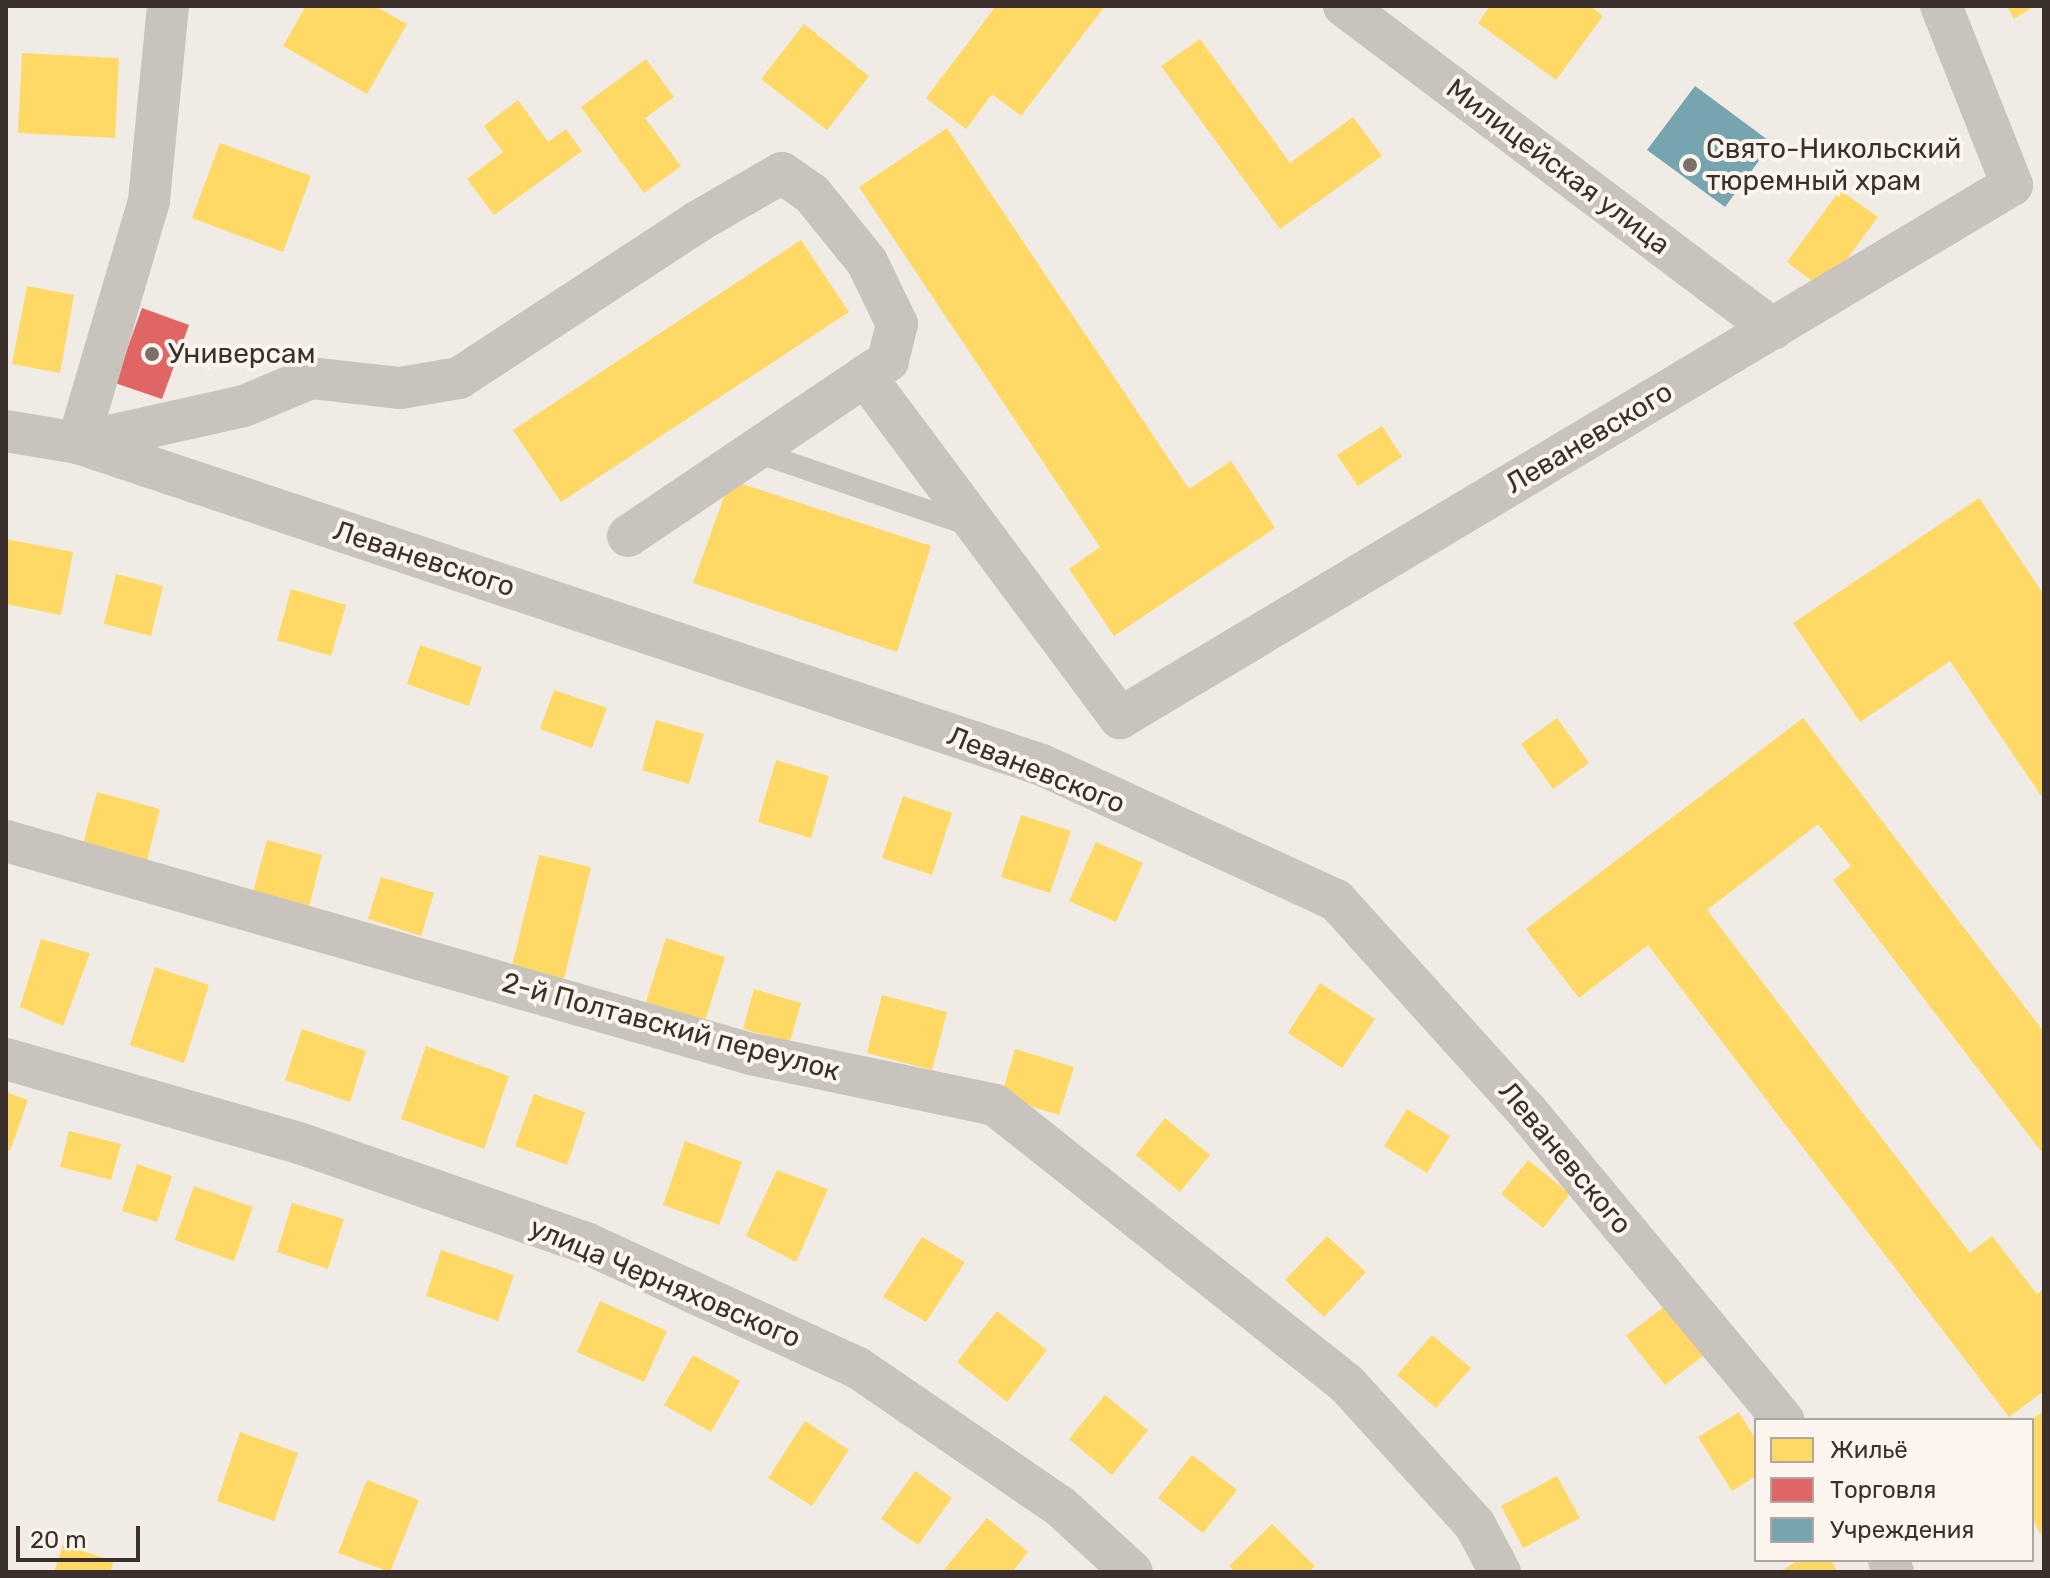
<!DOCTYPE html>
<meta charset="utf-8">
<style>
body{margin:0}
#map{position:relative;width:2050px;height:1578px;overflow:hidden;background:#f0ebe5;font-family:Rubik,sans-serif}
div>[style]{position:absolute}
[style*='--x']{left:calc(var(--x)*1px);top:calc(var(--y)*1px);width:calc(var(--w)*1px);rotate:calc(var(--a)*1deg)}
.homes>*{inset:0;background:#ffd966}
.shops>*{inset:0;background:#e06666}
.public>*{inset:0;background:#76a5af}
.lane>*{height:22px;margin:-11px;padding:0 11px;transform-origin:11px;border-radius:11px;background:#c9c3be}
.street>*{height:42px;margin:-21px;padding:0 21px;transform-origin:21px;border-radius:21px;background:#c9c3be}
.dots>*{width:22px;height:22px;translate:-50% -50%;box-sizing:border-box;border:4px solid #fbf5ee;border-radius:50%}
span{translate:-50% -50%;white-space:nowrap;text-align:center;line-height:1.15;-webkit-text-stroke:8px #fbf5ee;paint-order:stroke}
.poi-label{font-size:28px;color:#3b302b}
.left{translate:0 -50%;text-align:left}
.street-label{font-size:28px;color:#3b302b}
.frame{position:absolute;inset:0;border:8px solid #3b302b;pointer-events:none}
.legend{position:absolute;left:1754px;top:1418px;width:280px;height:144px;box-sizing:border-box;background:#fbf5ee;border:2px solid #aea6a0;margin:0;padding:10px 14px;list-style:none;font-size:24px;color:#3b302b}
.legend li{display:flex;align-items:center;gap:16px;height:40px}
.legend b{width:40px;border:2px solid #aea6a0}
.scale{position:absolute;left:16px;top:1526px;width:124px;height:36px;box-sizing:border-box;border:4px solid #3b302b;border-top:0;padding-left:10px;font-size:24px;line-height:28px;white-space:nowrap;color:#3b302b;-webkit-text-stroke:6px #fbf5ee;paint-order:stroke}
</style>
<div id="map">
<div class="homes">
<i style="clip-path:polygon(306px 6px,375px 6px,407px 24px,367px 94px,283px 46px)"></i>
<i style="clip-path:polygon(996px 6px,1105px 6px,1021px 116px,992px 94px,966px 129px,926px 98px)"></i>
<i style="clip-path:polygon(1490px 6px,1590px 6px,1603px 16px,1556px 80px,1478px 23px)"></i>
<i style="clip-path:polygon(2007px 6px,2034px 6px,2014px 19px)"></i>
<i style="clip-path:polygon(804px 24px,869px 76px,827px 130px,761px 79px)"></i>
<i style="clip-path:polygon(1200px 39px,1290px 163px,1353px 117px,1382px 156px,1280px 229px,1161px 66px)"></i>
<i style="clip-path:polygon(22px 53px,119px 58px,115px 138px,18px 133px)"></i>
<i style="clip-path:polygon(646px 59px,674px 97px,645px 118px,681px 166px,644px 193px,581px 107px)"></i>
<i style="clip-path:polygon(518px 100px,548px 142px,566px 129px,582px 151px,494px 215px,467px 179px,503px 152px,484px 126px)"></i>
<i style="clip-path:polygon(947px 128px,1189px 489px,1231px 461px,1275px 528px,1114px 636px,1069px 569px,1100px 547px,859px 187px)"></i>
<i style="clip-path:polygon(220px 143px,311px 176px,283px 252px,192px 218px)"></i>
<i style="clip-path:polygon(1840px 190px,1878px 217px,1824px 290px,1787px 262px)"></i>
<i style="clip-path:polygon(801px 240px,849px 312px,561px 502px,513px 430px)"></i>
<i style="clip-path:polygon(27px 286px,74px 295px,60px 373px,12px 364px)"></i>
<i style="clip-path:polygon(1382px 426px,1402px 457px,1358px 486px,1337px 455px)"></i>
<i style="clip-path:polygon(730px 480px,931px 546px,897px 652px,693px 583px)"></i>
<i style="clip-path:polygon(1979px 498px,2044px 595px,2044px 800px,1950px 661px,1860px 722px,1793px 623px)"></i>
<i style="clip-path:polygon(6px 539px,73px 552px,61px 615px,6px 604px)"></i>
<i style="clip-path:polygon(116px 574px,163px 586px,151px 636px,104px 624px)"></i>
<i style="clip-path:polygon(291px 589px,346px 605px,331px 656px,277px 640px)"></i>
<i style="clip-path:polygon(420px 645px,482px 667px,469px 706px,407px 684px)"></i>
<i style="clip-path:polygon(554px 690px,607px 708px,592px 748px,540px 729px)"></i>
<i style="clip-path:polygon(1557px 718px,1589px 763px,1553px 789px,1521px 744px)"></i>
<i style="clip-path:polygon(1803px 718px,2044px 1032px,2044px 1155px,1833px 880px,1851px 866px,1818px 824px,1707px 910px,1970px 1253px,1992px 1236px,2037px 1294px,2044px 1289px,2044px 1391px,2009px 1417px,1648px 945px,1579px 998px,1526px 929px)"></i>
<i style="clip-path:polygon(656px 720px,704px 734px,689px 784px,642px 770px)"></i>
<i style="clip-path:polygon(776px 760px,829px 776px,811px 838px,758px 822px)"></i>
<i style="clip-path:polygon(97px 792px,160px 809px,147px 860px,83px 844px)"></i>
<i style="clip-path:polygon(903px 796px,952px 813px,932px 875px,882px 858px)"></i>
<i style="clip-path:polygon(1021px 815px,1071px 831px,1050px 893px,1001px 877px)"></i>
<i style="clip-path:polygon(267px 840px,322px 855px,309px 907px,253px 892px)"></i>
<i style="clip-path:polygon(1096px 842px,1143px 863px,1116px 922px,1069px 901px)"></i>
<i style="clip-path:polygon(539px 855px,591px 867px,564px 979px,512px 966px)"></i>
<i style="clip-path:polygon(381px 877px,434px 893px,421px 936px,368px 919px)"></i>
<i style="clip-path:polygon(666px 938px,725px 957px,705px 1021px,646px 1002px)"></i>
<i style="clip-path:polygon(41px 939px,90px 953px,63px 1026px,20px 1007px)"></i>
<i style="clip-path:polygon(155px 967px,209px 985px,184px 1063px,130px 1045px)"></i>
<i style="clip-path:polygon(1320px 983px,1375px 1019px,1342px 1068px,1288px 1033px)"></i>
<i style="clip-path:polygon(754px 989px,801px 1003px,790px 1042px,743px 1029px)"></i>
<i style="clip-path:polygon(882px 995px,947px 1012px,932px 1070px,867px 1053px)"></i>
<i style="clip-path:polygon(302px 1029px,366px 1051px,350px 1102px,285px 1080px)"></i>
<i style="clip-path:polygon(426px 1046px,509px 1076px,484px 1149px,401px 1119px)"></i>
<i style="clip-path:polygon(1015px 1049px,1074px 1067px,1059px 1115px,1001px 1097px)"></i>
<i style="clip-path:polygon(6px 1092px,28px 1100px,10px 1151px,6px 1149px)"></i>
<i style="clip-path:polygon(534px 1094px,585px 1112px,567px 1165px,515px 1146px)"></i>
<i style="clip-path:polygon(1407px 1109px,1450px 1136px,1427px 1173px,1384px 1146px)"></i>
<i style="clip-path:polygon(1165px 1118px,1210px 1155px,1180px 1192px,1136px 1155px)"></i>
<i style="clip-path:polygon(69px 1131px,121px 1144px,111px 1180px,60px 1167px)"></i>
<i style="clip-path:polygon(685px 1141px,742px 1162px,719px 1225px,663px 1205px)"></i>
<i style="clip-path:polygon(1528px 1160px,1570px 1194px,1543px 1228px,1501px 1194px)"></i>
<i style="clip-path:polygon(137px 1164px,172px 1176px,157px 1222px,122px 1211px)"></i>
<i style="clip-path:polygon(777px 1170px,828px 1189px,796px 1262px,746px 1236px)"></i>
<i style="clip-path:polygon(194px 1186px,253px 1207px,234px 1261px,175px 1240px)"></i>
<i style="clip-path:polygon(292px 1203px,344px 1219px,328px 1269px,277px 1252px)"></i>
<i style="clip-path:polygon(1327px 1236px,1366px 1272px,1324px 1317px,1285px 1280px)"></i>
<i style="clip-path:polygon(922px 1237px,965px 1262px,926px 1322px,883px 1297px)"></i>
<i style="clip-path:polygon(441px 1250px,514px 1275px,498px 1321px,426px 1296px)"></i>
<i style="clip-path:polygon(600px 1301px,667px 1331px,644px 1382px,577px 1352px)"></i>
<i style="clip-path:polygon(1665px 1306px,1703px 1356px,1665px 1385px,1626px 1336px)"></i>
<i style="clip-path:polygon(997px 1311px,1047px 1350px,1007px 1402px,957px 1362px)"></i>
<i style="clip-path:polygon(1432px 1335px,1471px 1368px,1436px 1408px,1397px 1375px)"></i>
<i style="clip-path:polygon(693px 1355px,740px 1381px,711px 1432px,664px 1405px)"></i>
<i style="clip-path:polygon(1105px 1395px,1148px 1430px,1112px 1475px,1069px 1439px)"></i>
<i style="clip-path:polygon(2044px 1411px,2044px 1533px,2040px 1534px,2032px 1516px,2032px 1419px)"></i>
<i style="clip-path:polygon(1739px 1412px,1756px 1440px,1756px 1476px,1732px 1491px,1698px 1437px)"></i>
<i style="clip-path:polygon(805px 1421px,849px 1450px,812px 1506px,768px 1478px)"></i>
<i style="clip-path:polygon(240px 1432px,298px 1453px,274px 1521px,217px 1501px)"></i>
<i style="clip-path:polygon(1192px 1455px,1237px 1490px,1203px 1533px,1158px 1498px)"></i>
<i style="clip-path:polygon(915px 1471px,952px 1498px,918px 1545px,881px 1519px)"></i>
<i style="clip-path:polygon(1557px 1476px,1580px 1518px,1523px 1548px,1501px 1506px)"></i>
<i style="clip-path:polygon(367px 1480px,419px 1500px,390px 1572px,338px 1553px)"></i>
<i style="clip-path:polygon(987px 1518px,1028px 1552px,1012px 1572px,942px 1572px)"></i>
<i style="clip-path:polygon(1272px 1524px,1315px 1566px,1309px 1572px,1235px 1572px,1229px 1566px)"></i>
<i style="clip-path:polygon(63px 1545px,114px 1561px,110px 1572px,54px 1572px)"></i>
<i style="clip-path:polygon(1799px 1560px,1831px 1560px,1838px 1572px,1779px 1572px)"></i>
</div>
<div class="shops">
<i style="clip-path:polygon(142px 308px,189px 325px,162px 399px,115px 383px)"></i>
</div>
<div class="public">
<i style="clip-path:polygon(1695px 86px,1772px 143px,1725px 207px,1647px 150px)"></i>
</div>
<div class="lane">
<i style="--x:754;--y:451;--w:231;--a:19"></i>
</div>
<div class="street">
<i style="--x:168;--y:6;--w:196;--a:95.6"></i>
<i style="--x:149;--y:201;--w:252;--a:106.4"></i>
<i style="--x:78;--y:443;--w:170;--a:-12.6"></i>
<i style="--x:244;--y:406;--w:73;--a:-22.7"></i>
<i style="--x:311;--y:378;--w:90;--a:6.4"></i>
<i style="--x:400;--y:388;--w:60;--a:-9.6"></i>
<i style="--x:459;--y:378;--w:285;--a:-33.2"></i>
<i style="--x:697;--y:222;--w:98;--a:-30"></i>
<i style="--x:782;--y:173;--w:37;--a:35"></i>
<i style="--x:812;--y:194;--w:87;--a:51"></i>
<i style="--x:867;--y:262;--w:69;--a:64.2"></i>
<i style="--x:897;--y:324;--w:38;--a:104"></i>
<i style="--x:888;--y:361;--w:27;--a:147"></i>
<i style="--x:1344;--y:6;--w:537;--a:36.98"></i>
<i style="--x:6;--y:431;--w:73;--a:9.5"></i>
<i style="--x:78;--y:443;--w:1016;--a:18.47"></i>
<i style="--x:1042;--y:765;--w:324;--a:24.7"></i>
<i style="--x:1336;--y:900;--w:283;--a:47.9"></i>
<i style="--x:1526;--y:1110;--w:403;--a:50.3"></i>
<i style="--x:628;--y:536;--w:286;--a:-34"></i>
<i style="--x:865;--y:376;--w:427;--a:53.3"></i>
<i style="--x:1120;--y:718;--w:1039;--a:-30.86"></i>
<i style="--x:2012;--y:185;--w:193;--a:-111.6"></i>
<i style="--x:6;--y:841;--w:775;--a:15.96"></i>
<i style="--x:751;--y:1054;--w:249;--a:11.8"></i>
<i style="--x:995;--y:1105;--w:448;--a:38.4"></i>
<i style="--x:1346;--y:1383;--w:192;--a:47.7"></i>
<i style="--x:1475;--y:1525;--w:53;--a:62"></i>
<i style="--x:6;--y:1059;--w:305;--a:16"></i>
<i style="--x:299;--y:1143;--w:304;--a:19.2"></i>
<i style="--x:586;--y:1243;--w:299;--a:24.7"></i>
<i style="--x:858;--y:1368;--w:246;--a:34.4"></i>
<i style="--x:1061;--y:1507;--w:96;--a:42.5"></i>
<i style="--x:1889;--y:1560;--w:13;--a:72"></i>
</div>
<div class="dots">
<i style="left:1690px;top:165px;background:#7a716c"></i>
<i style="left:152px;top:354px;background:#7a716c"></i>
</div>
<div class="poi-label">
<span class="left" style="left:1706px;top:165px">Свято-Никольский<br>тюремный храм</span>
<span class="left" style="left:168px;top:354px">Универсам</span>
</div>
<div class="street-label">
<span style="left:1558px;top:167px;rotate:37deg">Милицейская улица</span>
<span style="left:1589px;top:438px;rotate:-31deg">Леваневского</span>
<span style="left:424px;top:559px;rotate:18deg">Леваневского</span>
<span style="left:1036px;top:770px;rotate:22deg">Леваневского</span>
<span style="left:671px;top:1027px;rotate:15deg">2-й Полтавский переулок</span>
<span style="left:1565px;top:1158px;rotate:50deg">Леваневского</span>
<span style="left:665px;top:1283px;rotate:23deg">улица Черняховского</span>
</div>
<div class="frame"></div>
<ul class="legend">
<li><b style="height:22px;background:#ffd966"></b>Жильё</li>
<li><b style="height:22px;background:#e06666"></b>Торговля</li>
<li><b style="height:22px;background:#76a5af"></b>Учреждения</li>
</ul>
<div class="scale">20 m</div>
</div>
